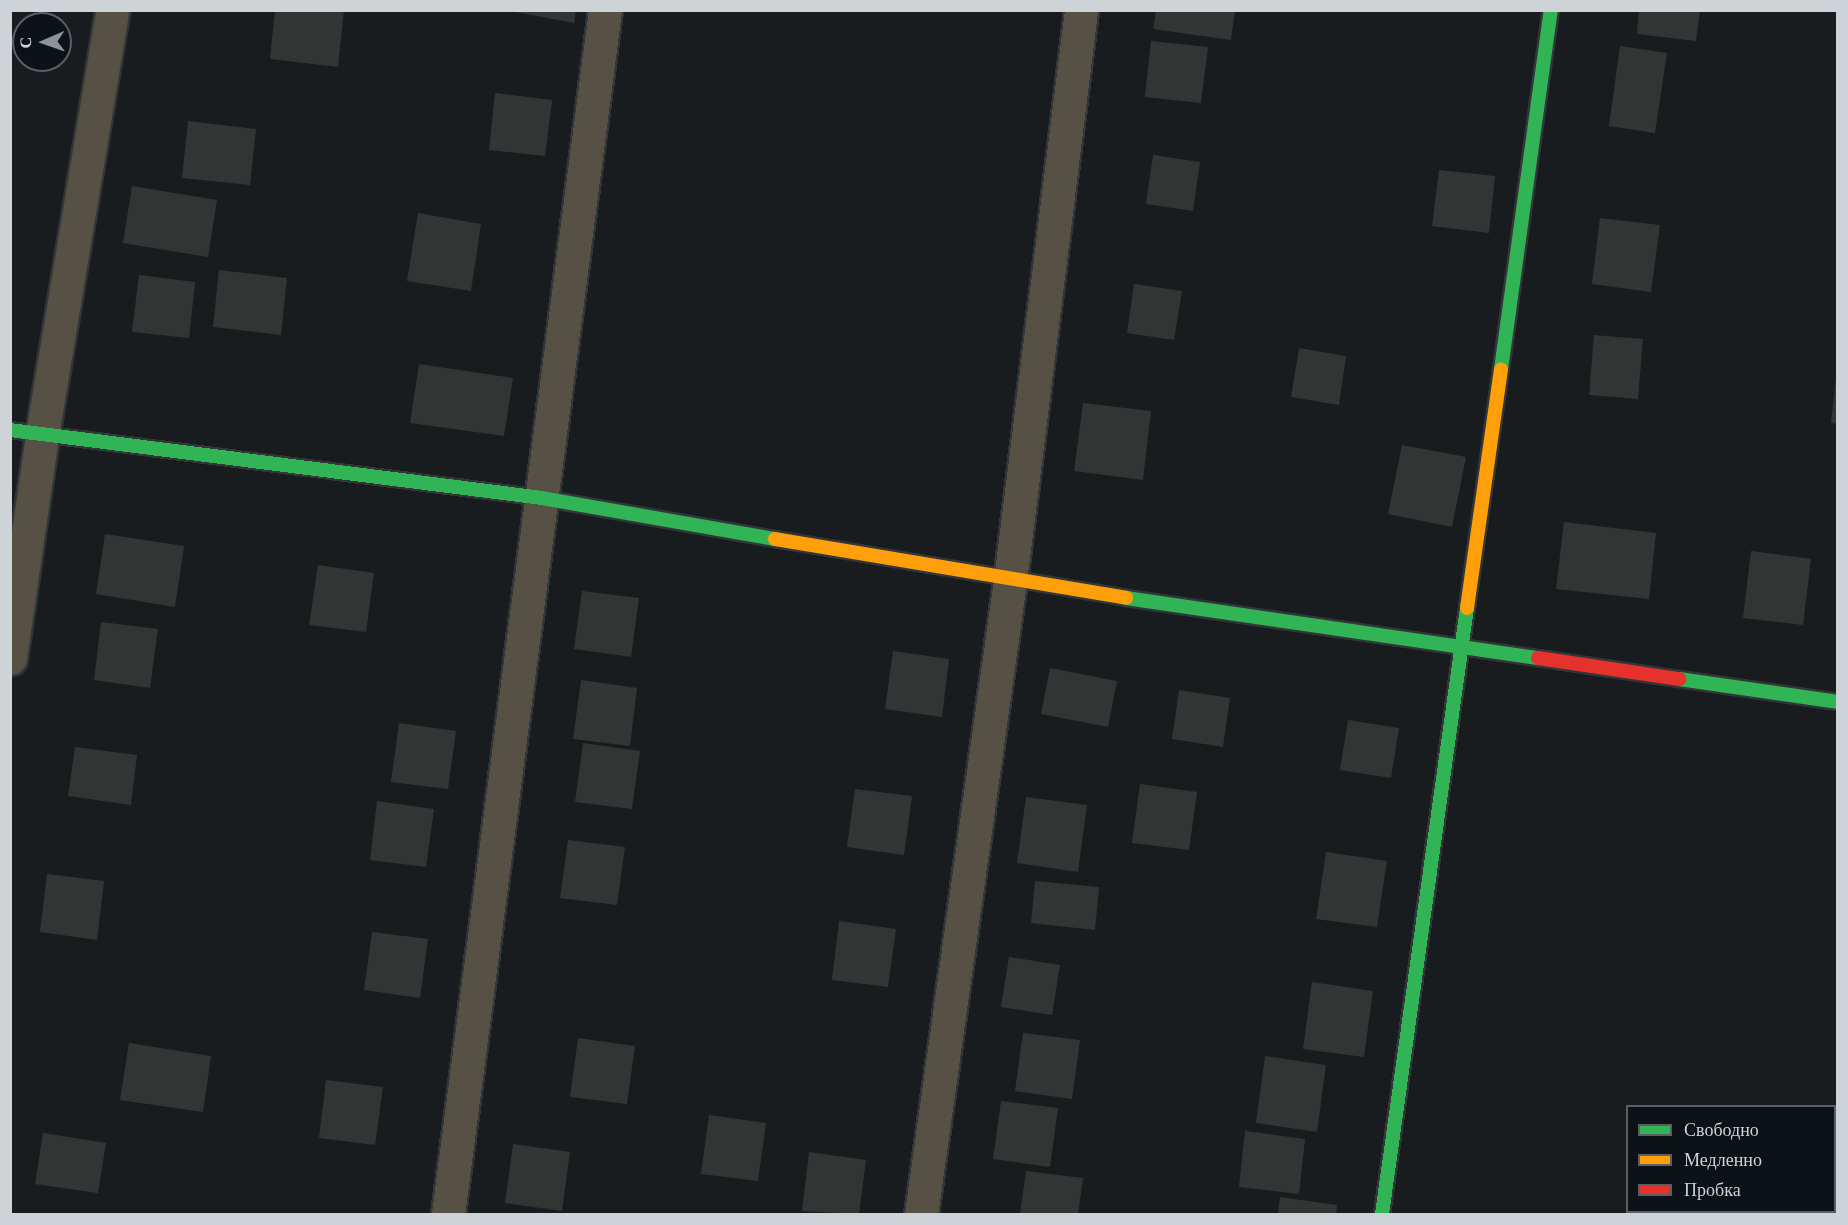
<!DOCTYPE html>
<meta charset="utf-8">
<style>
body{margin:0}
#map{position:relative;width:1848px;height:1225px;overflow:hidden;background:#181c1f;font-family:Georgia,serif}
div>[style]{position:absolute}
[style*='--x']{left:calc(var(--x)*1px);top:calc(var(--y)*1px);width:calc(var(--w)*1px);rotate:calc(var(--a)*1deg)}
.building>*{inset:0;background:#333535}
.roads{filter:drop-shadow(2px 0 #323638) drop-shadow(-2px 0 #323638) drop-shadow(0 2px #323638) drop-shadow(0 -2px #323638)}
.street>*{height:33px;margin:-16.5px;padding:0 16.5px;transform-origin:16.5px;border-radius:16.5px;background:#565144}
.fast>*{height:14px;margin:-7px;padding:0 7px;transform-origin:7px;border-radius:7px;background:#30b455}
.slow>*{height:14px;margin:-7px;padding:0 7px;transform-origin:7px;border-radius:7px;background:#ff9f0a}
.jam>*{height:14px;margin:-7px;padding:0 7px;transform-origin:7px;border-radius:7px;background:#e5322d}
span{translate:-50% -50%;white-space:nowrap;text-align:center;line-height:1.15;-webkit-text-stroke:6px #0c1218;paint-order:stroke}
.frame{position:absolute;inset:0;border:12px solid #ced3d7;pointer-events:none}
.legend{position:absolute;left:1626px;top:1105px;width:210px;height:108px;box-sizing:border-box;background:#0c1218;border:2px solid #5a5f64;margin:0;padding:8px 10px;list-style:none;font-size:18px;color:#ced3d7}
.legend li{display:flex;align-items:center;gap:12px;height:30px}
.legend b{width:30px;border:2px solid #5a5f64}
.north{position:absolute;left:12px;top:12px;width:60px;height:60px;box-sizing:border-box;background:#0c1218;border:2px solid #5a5f64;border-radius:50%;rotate:268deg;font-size:16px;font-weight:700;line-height:24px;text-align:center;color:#ced3d7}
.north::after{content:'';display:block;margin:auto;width:21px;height:27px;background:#8e9397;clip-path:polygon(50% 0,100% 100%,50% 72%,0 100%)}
</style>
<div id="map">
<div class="building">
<i style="clip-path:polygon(275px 10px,344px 10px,338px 67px,270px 59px)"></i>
<i style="clip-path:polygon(505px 10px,576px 10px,574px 23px)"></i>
<i style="clip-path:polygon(1156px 10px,1235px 10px,1231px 40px,1153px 29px)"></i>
<i style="clip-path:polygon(1639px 10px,1700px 10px,1696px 41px,1637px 34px)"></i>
<i style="clip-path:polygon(1151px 41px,1208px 47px,1201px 103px,1145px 97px)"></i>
<i style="clip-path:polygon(1620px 46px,1667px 53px,1655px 133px,1609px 126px)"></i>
<i style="clip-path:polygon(495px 93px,552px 100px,545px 156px,489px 150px)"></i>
<i style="clip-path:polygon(188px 121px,256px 129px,250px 185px,182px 178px)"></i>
<i style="clip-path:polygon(1153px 155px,1200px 162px,1193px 211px,1146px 204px)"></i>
<i style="clip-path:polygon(1439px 170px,1495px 176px,1489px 233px,1432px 226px)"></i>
<i style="clip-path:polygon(132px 186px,217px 200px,208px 257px,123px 243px)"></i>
<i style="clip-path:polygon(418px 213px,481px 224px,471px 291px,407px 281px)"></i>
<i style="clip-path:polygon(1600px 218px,1660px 225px,1651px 292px,1592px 284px)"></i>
<i style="clip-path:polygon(219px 270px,287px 278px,281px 335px,213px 327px)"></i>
<i style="clip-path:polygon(139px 275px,195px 282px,189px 338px,132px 332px)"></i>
<i style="clip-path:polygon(1134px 284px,1182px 291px,1174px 340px,1127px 333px)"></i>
<i style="clip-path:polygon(1594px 335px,1643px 339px,1638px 399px,1589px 395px)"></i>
<i style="clip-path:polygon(1299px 348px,1346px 356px,1339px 405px,1291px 397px)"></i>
<i style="clip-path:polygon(419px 364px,513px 378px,504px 436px,410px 423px)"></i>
<i style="clip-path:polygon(1836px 378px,1838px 378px,1838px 424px,1831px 423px)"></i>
<i style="clip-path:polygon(1083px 403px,1151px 411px,1143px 480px,1074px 471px)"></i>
<i style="clip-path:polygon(1402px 445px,1466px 457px,1452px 527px,1388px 514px)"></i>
<i style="clip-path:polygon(1564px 522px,1656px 533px,1649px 599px,1556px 589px)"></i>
<i style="clip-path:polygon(105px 534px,184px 546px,175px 607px,96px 594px)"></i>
<i style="clip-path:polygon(1751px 551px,1811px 559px,1803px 625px,1743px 618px)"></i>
<i style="clip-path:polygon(318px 565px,374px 573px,366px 632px,309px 625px)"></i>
<i style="clip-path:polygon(582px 591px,639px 598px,631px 657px,574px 649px)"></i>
<i style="clip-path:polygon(101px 622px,158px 629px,150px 688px,94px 680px)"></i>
<i style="clip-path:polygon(893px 651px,949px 659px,942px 717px,885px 709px)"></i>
<i style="clip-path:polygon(1050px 668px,1117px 681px,1108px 727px,1041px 714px)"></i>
<i style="clip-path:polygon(581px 680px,637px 688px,630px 746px,573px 739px)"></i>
<i style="clip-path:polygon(1179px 690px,1230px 698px,1223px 747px,1172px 739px)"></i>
<i style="clip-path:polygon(1348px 720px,1399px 728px,1391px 778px,1340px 770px)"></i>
<i style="clip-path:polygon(399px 723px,456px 731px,448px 789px,391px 782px)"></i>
<i style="clip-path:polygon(583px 743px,640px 751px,632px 809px,575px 802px)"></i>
<i style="clip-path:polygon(75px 747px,137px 755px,131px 805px,68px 796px)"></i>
<i style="clip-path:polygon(1140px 784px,1197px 792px,1189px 850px,1132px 843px)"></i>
<i style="clip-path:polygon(855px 789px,912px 796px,904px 855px,847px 847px)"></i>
<i style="clip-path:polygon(1026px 797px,1087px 805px,1078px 872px,1017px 863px)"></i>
<i style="clip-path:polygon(377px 801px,434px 809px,426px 867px,370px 860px)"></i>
<i style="clip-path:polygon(568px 840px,625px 847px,617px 905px,560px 898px)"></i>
<i style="clip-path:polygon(1326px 852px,1387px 861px,1377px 927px,1316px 919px)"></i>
<i style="clip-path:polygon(47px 874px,104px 881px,97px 940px,40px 932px)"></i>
<i style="clip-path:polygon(1035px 881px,1099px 887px,1095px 930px,1031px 923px)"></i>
<i style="clip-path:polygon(839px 921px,896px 929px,888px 987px,832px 980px)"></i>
<i style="clip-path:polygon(372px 932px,428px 939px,420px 998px,364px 990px)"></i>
<i style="clip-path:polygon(1009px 957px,1060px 965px,1052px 1015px,1001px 1007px)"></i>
<i style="clip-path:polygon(1312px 982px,1373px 991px,1364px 1057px,1303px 1049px)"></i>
<i style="clip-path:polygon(1023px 1033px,1080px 1040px,1072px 1099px,1015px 1091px)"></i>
<i style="clip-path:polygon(578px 1038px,635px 1046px,627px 1104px,570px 1097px)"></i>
<i style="clip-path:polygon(129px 1043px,211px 1056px,203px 1112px,120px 1100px)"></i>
<i style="clip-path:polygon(1265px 1056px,1326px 1065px,1317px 1132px,1256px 1123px)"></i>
<i style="clip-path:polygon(326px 1080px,383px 1087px,375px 1145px,319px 1138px)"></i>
<i style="clip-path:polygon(1001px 1101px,1058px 1108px,1050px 1167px,993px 1159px)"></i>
<i style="clip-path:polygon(709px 1115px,766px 1123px,758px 1181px,701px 1174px)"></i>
<i style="clip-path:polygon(1245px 1131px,1305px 1139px,1299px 1194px,1239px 1187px)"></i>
<i style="clip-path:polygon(43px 1133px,106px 1143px,98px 1193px,35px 1184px)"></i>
<i style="clip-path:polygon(513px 1144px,570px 1152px,562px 1211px,505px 1203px)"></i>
<i style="clip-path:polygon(809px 1152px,866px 1160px,859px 1214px,802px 1211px)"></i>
<i style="clip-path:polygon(1026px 1171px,1083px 1178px,1078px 1214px,1020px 1214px)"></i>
<i style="clip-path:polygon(1280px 1197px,1337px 1205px,1336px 1214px,1278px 1214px)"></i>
</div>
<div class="roads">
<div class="street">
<i style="--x:10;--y:658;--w:225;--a:-81.8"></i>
<i style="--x:42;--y:435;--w:431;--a:-80.6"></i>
<i style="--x:448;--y:1214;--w:1214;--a:-82.57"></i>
<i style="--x:921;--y:1214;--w:639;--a:-82"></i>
<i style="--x:1010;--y:581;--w:575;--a:-82.91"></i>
</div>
<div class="fast">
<i style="--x:1501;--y:369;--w:362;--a:-82.1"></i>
<i style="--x:10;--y:430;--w:536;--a:7.28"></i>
<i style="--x:542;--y:498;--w:237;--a:10"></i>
<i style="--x:1126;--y:598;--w:416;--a:8.3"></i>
<i style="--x:1679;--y:679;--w:161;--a:8.2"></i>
<i style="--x:1382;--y:1214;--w:612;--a:-82.02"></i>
</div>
<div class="slow">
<i style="--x:775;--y:539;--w:356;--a:9.5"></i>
<i style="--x:1467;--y:608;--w:241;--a:-81.9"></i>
</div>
<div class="jam">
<i style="--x:1538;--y:658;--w:143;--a:8.5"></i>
</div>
</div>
<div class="frame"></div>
<ul class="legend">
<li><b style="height:8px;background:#30b455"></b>Свободно</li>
<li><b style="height:8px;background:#ff9f0a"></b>Медленно</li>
<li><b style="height:8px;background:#e5322d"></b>Пробка</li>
</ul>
<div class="north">С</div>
</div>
